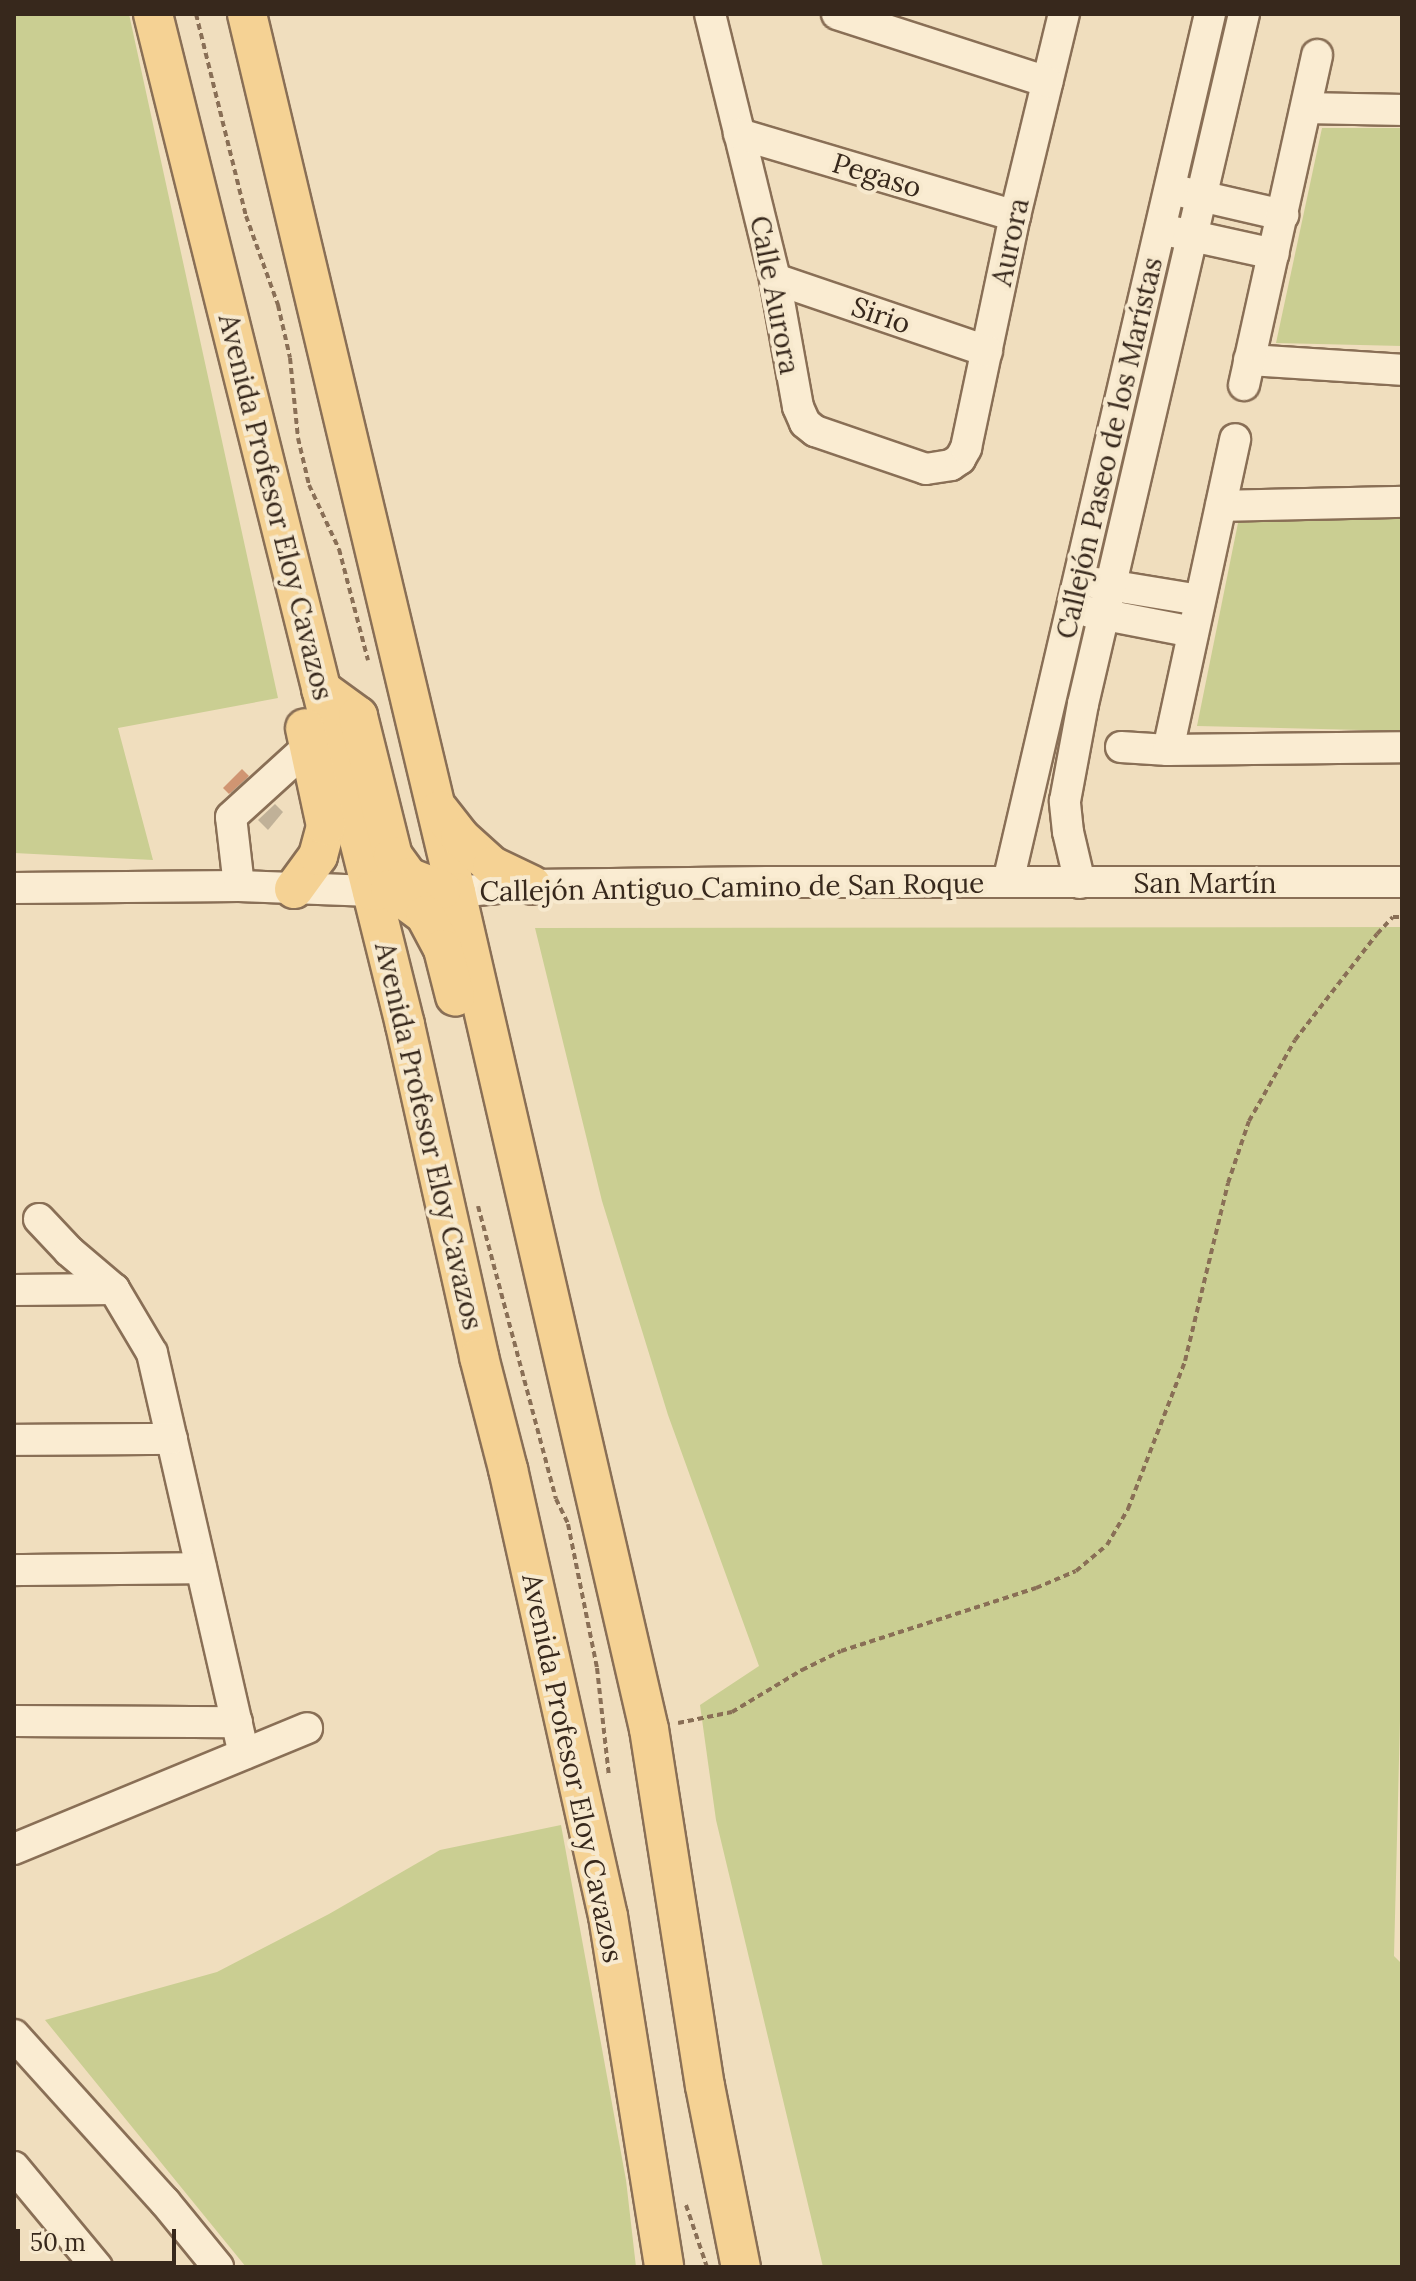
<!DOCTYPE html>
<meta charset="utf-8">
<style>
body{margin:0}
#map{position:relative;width:1416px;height:2281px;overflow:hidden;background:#f0debe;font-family:Lora,serif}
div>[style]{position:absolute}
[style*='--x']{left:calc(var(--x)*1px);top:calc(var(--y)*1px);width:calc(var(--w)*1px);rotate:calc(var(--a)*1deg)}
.green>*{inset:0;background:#cace92}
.shadow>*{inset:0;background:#0003}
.building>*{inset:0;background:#d09572}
.path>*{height:4px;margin-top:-2px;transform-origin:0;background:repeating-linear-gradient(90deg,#896f56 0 6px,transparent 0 10px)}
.roads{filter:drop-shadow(2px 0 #896f56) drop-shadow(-2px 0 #896f56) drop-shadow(0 2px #896f56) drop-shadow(0 -2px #896f56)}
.minor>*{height:30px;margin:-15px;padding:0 15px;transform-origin:15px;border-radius:15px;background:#faecd2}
.major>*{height:38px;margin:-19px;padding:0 19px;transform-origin:19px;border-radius:19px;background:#f5d294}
span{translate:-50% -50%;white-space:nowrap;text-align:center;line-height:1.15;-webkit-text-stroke:8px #f7e9ce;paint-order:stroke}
.street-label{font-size:28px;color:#37281c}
.frame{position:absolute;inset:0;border:16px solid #37281c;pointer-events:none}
.scale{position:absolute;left:16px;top:2229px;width:160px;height:36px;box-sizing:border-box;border:4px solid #37281c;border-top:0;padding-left:10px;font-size:24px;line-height:28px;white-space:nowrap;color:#37281c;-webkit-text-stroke:6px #f7e9ce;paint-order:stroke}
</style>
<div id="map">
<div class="green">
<i style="clip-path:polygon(14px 14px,129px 14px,278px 698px,118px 728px,153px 860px,14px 853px)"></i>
<i style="clip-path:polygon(1322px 128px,1402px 128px,1402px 346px,1276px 343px)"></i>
<i style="clip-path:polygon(1240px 513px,1402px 514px,1402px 731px,1197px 726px)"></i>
<i style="clip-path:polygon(1402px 927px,1402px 1642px,1394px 1956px,1402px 1964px,1402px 2267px,823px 2267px,716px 1820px,700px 1705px,759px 1666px,668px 1415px,602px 1201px,535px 928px)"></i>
<i style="clip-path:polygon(561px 1825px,626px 2180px,636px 2267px,246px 2267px,45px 2020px,217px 1972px,329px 1914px,440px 1850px)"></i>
</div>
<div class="shadow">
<i style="clip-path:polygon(242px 772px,257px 787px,240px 802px,226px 788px)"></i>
<i style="clip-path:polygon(275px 804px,283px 812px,268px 830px,258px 820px)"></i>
</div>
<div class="building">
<i style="clip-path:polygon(242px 769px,249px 776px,229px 794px,223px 788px)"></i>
</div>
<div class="path">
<i style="--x:196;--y:14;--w:208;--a:76.1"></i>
<i style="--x:246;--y:216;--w:95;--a:70.2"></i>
<i style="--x:278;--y:305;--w:54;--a:77.2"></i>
<i style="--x:290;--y:358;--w:80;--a:84.3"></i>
<i style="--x:298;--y:438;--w:48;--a:76.8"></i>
<i style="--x:309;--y:485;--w:71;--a:64.9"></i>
<i style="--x:339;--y:549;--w:115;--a:75.4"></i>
<i style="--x:478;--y:1206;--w:303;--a:75.1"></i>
<i style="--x:556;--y:1499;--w:28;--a:64"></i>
<i style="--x:568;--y:1524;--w:147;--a:78.6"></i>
<i style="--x:597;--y:1668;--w:109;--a:83.7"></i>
<i style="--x:678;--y:1723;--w:55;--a:-11.5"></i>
<i style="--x:732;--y:1712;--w:82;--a:-31"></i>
<i style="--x:802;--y:1670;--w:43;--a:-26"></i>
<i style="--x:841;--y:1651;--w:205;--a:-17.9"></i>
<i style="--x:1036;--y:1588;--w:43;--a:-23"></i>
<i style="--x:1076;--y:1571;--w:40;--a:-40"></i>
<i style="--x:1107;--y:1545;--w:42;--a:-59.7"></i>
<i style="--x:1128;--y:1509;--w:159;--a:-68.9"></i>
<i style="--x:1185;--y:1361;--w:183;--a:-76.4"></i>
<i style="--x:1228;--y:1183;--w:65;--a:-71.3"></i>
<i style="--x:1249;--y:1121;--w:93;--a:-60.4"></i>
<i style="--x:1295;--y:1040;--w:134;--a:-52.3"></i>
<i style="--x:1377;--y:934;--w:23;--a:-47"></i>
<i style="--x:1393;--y:917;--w:9;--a:0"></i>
<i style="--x:686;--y:2205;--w:65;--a:71.3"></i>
</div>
<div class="roads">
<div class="minor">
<i style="--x:710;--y:14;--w:273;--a:76.2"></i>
<i style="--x:775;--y:279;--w:130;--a:79.8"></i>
<i style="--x:798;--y:407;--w:17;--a:66"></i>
<i style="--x:805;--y:423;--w:13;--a:39"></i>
<i style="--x:815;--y:431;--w:117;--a:18.9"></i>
<i style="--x:926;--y:469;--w:25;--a:-9"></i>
<i style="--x:951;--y:465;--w:11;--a:-34"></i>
<i style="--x:960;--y:459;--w:13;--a:-61"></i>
<i style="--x:966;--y:448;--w:237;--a:-78.1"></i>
<i style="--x:1015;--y:216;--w:208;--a:-76.4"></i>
<i style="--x:837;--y:14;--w:221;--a:17.9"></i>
<i style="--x:1307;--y:108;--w:95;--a:1.2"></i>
<i style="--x:739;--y:134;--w:288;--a:16.5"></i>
<i style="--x:1183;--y:192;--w:103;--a:13"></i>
<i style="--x:1174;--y:232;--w:102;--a:12.4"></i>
<i style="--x:775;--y:279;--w:224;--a:18.8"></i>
<i style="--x:1249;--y:360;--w:153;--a:3.7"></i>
<i style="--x:1244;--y:385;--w:338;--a:-77.5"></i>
<i style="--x:1221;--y:506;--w:181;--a:-1.3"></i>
<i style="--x:1096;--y:583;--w:105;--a:9.3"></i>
<i style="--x:1090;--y:612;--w:105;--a:11"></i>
<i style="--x:1121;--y:747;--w:47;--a:3.7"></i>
<i style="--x:1168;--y:750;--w:234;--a:-0.7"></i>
<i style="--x:1168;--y:750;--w:318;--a:-77.8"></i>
<i style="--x:1008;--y:882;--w:891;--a:-76.9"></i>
<i style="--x:1080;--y:883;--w:52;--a:-103.2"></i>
<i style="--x:1068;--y:832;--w:31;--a:-96"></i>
<i style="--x:1065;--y:801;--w:99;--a:-79.5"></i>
<i style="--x:1083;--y:704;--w:709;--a:-76.87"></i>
<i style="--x:239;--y:886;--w:69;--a:-96.6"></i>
<i style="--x:231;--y:817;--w:105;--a:-42.3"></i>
<i style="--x:14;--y:888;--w:225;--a:-0.5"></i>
<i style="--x:239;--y:886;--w:133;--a:2.2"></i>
<i style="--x:456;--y:892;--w:76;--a:-5.3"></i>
<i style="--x:532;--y:885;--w:236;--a:-0.7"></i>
<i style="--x:768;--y:882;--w:634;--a:0"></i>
<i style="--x:39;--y:1219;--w:44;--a:46.8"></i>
<i style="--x:69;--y:1251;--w:59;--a:40.2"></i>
<i style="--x:114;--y:1289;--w:74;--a:59.3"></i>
<i style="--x:152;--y:1353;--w:411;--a:77.1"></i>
<i style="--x:14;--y:1290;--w:100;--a:-0.6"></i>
<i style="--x:14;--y:1440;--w:158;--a:-0.4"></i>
<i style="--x:14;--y:1570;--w:187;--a:-0.6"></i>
<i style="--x:14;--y:1721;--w:223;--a:0.3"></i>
<i style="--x:14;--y:1849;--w:317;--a:-22.4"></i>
<i style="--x:14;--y:2035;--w:225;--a:47.9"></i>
<i style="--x:165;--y:2202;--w:84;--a:50.8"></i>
<i style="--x:14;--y:2167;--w:130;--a:50.3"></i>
</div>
<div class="major">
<i style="--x:153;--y:14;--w:1042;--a:76"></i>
<i style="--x:405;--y:1025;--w:340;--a:77.4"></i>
<i style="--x:479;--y:1357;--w:116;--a:75.5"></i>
<i style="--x:508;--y:1469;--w:458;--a:77.4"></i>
<i style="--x:608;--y:1916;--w:355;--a:80.9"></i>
<i style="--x:247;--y:14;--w:903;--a:76.61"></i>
<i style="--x:456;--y:892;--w:859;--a:77.02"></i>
<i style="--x:649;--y:1729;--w:361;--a:81.1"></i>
<i style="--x:705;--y:2086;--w:185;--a:78.8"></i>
<i style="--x:321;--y:689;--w:46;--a:36.1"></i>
<i style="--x:358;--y:716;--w:144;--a:76"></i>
<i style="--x:393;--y:856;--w:26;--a:54"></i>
<i style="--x:408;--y:877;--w:36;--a:21"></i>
<i style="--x:439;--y:810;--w:34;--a:52"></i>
<i style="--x:460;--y:837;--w:43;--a:42.2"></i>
<i style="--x:492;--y:866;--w:44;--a:25.4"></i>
<i style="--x:294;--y:889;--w:41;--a:-54"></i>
<i style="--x:318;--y:856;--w:31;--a:-75"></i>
<i style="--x:326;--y:826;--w:100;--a:-102.1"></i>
<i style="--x:372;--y:891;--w:18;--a:-6"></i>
<i style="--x:390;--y:889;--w:44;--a:36.6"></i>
<i style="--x:425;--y:915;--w:38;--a:62"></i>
<i style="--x:443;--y:949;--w:49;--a:75.7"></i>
</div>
</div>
<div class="street-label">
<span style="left:877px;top:175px;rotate:17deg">Pegaso</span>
<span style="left:1010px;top:242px;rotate:-78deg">Aurora</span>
<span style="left:775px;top:295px;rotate:79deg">Calle Aurora</span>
<span style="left:881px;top:315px;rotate:19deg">Sirio</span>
<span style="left:1109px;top:448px;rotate:-77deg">Callejón Paseo de los Marístas</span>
<span style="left:276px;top:507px;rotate:76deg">Avenida Profesor Eloy Cavazos</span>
<span style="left:1205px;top:883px">San Martín</span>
<span style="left:732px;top:887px;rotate:-1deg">Callejón Antiguo Camino de San Roque</span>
<span style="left:429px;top:1136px;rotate:77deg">Avenida Profesor Eloy Cavazos</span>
<span style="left:573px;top:1768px;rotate:78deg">Avenida Profesor Eloy Cavazos</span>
</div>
<div class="frame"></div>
<div class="scale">50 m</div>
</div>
